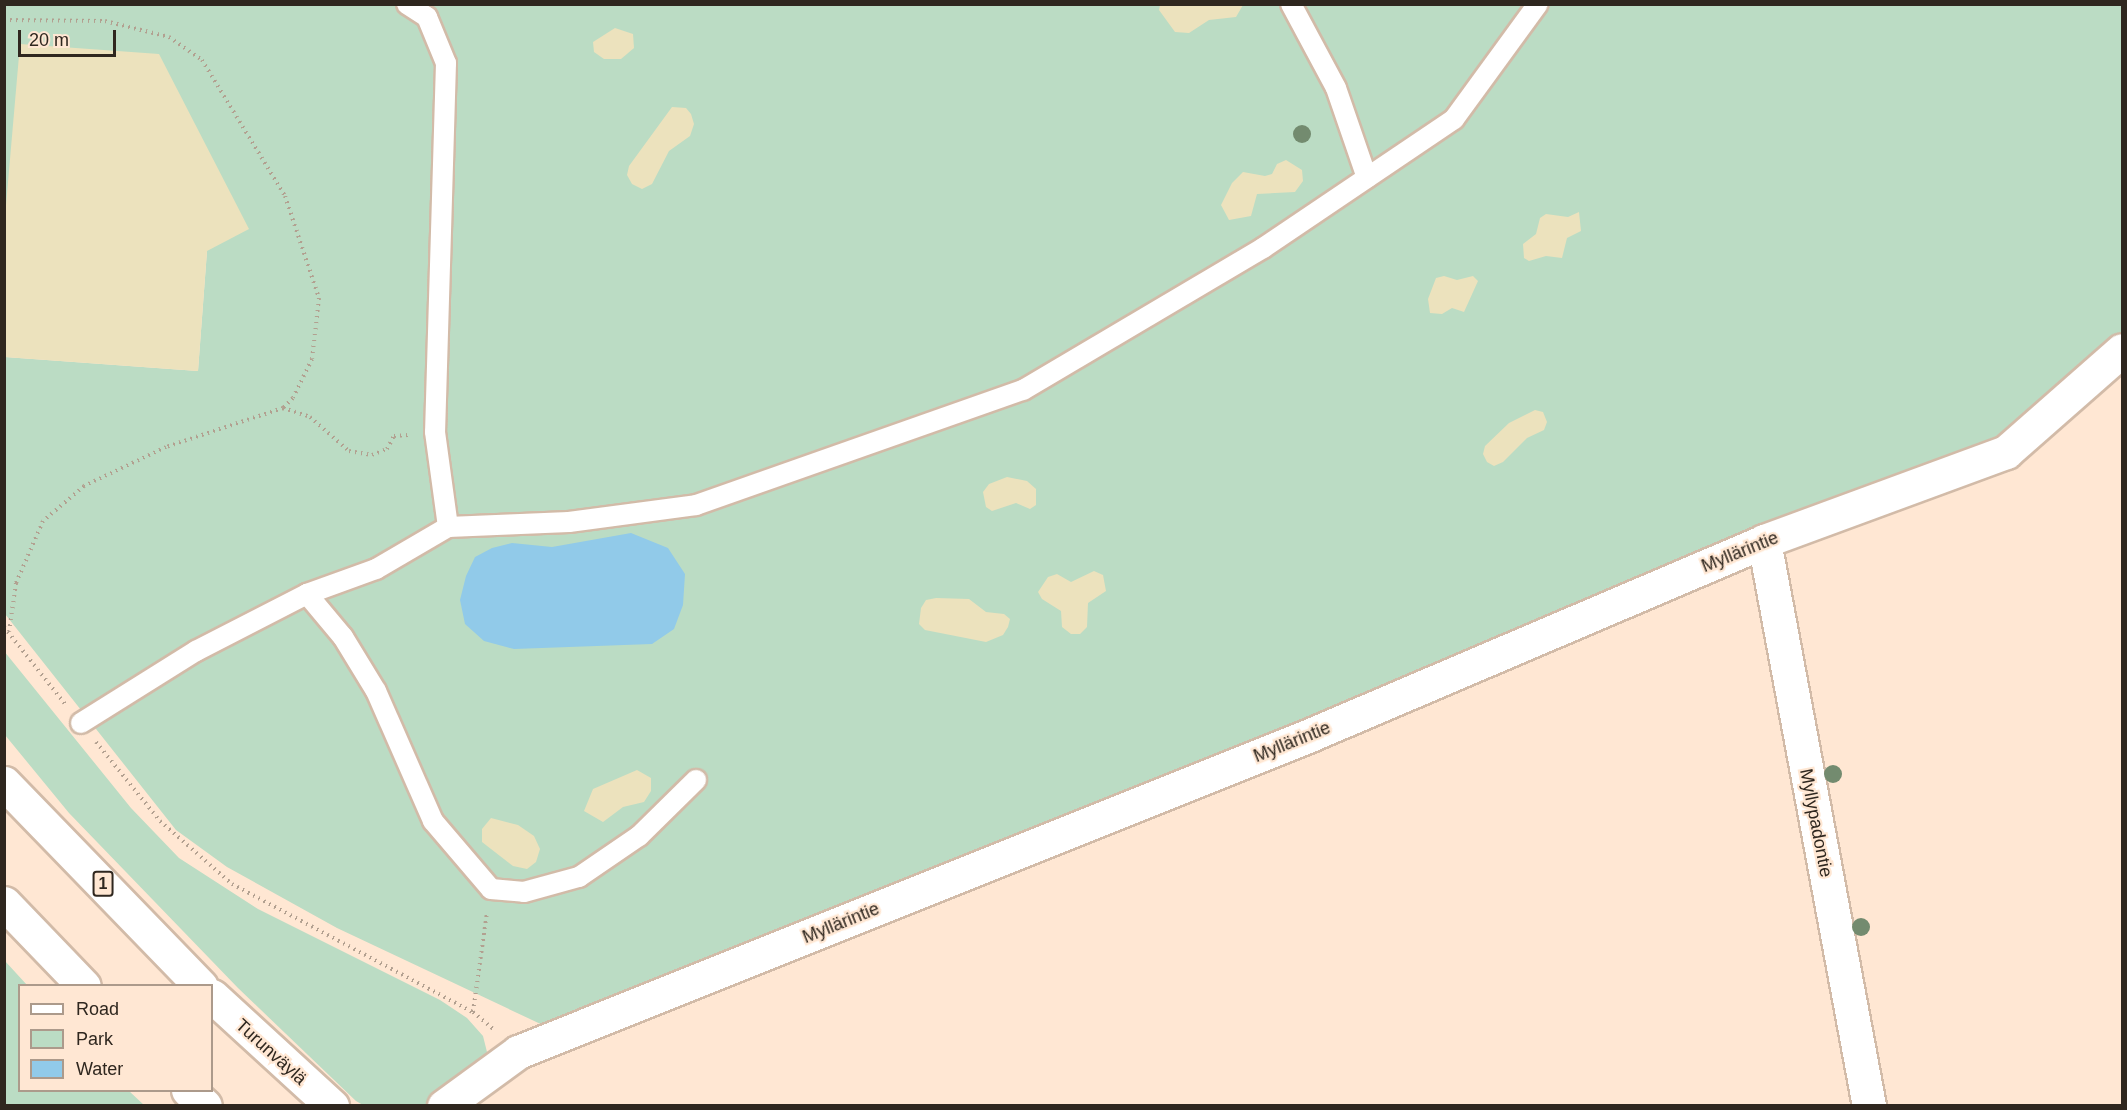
<!DOCTYPE html>
<meta charset="utf-8">
<style>
body{margin:0}
#map{position:relative;width:2127px;height:1110px;overflow:hidden;background:#ffe7d3;font-family:Helvetica,sans-serif}
div>[style]{position:absolute}
[style*='--x']{left:calc(var(--x)*1px);top:calc(var(--y)*1px);width:calc(var(--w)*1px);rotate:calc(var(--a)*1deg)}
.green>*{inset:0;background:#bbdcc4}
.sand>*{inset:0;background:#ece2bd}
.water>*{inset:0;background:#91cae9}
.path>*{height:4px;margin-top:-2px;transform-origin:0;background:repeating-linear-gradient(90deg,#b2a090 0 1.5px,transparent 0 6px)}
.roads{filter:drop-shadow(2px 0 #d2bba8) drop-shadow(-2px 0 #d2bba8) drop-shadow(0 2px #d2bba8) drop-shadow(0 -2px #d2bba8)}
.service>*{height:20px;margin:-10px;padding:0 10px;transform-origin:10px;border-radius:10px;background:#fff}
.minor>*{height:33px;margin:-16.5px;padding:0 16.5px;transform-origin:16.5px;border-radius:16.5px;background:#fff}
.motorway>*{height:33px;margin:-16.5px;padding:0 16.5px;transform-origin:16.5px;border-radius:16.5px;background:#fff}
.trees>*{width:18px;height:18px;margin:-9px;border-radius:50%;background:#738b6f}
span{translate:-50% -50%;white-space:nowrap;text-align:center;line-height:1.15;-webkit-text-stroke:4.5px #ffe7d3;paint-order:stroke}
.shield-label span{padding:2px 4px;background:#ffe7d3;border:2px solid;border-radius:4px;-webkit-text-stroke-width:0}
.shield-label{font-size:16px;color:#2f271f;font-weight:700}
.street-label{font-size:18px;color:#2f271f}
.frame{position:absolute;inset:0;border:6px solid #2f271f;pointer-events:none}
.legend{position:absolute;left:18px;top:984px;width:195px;height:108px;box-sizing:border-box;background:#ffe7d3;border:2px solid #ac9a8b;margin:0;padding:8px 10px;list-style:none;font-size:18px;color:#2f271f}
.legend li{display:flex;align-items:center;gap:12px;height:30px}
.legend b{width:30px;border:2px solid #ac9a8b}
.scale{position:absolute;left:18px;top:30px;width:98px;height:27px;box-sizing:border-box;border:3px solid #2f271f;border-top:0;padding-left:8px;font-size:18px;line-height:21px;white-space:nowrap;color:#2f271f;-webkit-text-stroke:4px #ffe7d3;paint-order:stroke}
</style>
<div id="map">
<div class="green">
<i style="clip-path:polygon(5px 5px,2122px 5px,2122px 333px,2069px 382px,1994px 438px,549px 1028px,337px 928px,227px 867px,176px 830px,5px 614px,5px 357px,198px 371px,207px 251px,5px 228px)"></i>
<i style="clip-path:polygon(4px 651px,131px 808px,179px 858px,258px 909px,440px 1000px,467px 1018px,483px 1036px,487px 1052px,473px 1071px,427px 1105px,363px 1105px,356px 1101px,238px 988px,69px 813px,5px 735px)"></i>
<i style="clip-path:polygon(5px 961px,27px 985px,20px 986px,20px 1090px,129px 1091px,144px 1105px,5px 1105px)"></i>
</div>
<div class="sand">
<i style="clip-path:polygon(1160px 5px,1160px 4px,1243px 5px,1236px 17px,1209px 20px,1189px 33px,1175px 32px,1159px 10px)"></i>
<i style="clip-path:polygon(615px 28px,633px 34px,634px 48px,621px 59px,604px 59px,594px 52px,593px 42px)"></i>
<i style="clip-path:polygon(20px 44px,159px 54px,249px 229px,207px 251px,198px 371px,5px 357px,4px 228px)"></i>
<i style="clip-path:polygon(672px 107px,686px 108px,691px 114px,694px 124px,690px 136px,669px 151px,652px 184px,642px 189px,632px 184px,627px 175px,629px 166px)"></i>
<i style="clip-path:polygon(1286px 160px,1302px 170px,1303px 181px,1295px 192px,1257px 194px,1251px 216px,1229px 220px,1221px 205px,1232px 183px,1243px 172px,1265px 176px,1272px 174px,1277px 164px)"></i>
<i style="clip-path:polygon(1579px 212px,1581px 231px,1567px 238px,1562px 258px,1546px 256px,1529px 261px,1524px 258px,1523px 244px,1536px 234px,1540px 218px,1546px 214px,1568px 217px)"></i>
<i style="clip-path:polygon(1444px 276px,1457px 280px,1473px 276px,1478px 281px,1464px 312px,1452px 308px,1442px 314px,1430px 313px,1428px 299px,1436px 278px)"></i>
<i style="clip-path:polygon(1535px 410px,1543px 412px,1547px 422px,1544px 430px,1527px 438px,1503px 462px,1494px 466px,1487px 462px,1483px 454px,1485px 446px,1509px 423px)"></i>
<i style="clip-path:polygon(1007px 477px,1027px 481px,1036px 489px,1036px 505px,1030px 509px,1016px 503px,992px 511px,986px 507px,983px 492px,989px 484px)"></i>
<i style="clip-path:polygon(1094px 571px,1103px 575px,1106px 591px,1088px 603px,1087px 627px,1080px 634px,1071px 634px,1062px 627px,1061px 611px,1042px 599px,1038px 592px,1048px 577px,1057px 574px,1071px 582px)"></i>
<i style="clip-path:polygon(936px 598px,969px 599px,986px 612px,1004px 614px,1010px 619px,1008px 627px,1003px 635px,986px 642px,925px 630px,919px 624px,921px 608px,926px 600px)"></i>
<i style="clip-path:polygon(637px 770px,651px 778px,651px 791px,644px 802px,623px 807px,603px 822px,584px 811px,593px 789px)"></i>
<i style="clip-path:polygon(491px 818px,518px 825px,534px 836px,540px 849px,536px 862px,527px 869px,513px 866px,482px 842px,482px 829px)"></i>
</div>
<div class="water">
<i style="clip-path:polygon(631px 533px,668px 548px,685px 574px,683px 605px,674px 629px,652px 644px,514px 649px,484px 641px,465px 624px,460px 600px,466px 576px,475px 557px,492px 548px,512px 543px,552px 547px)"></i>
</div>
<div class="path">
<i style="--x:4;--y:20;--w:101;--a:0.6"></i>
<i style="--x:105;--y:21;--w:66;--a:14"></i>
<i style="--x:169;--y:37;--w:40;--a:34.9"></i>
<i style="--x:202;--y:60;--w:159;--a:58.6"></i>
<i style="--x:285;--y:196;--w:108;--a:71.6"></i>
<i style="--x:319;--y:298;--w:61;--a:96.5"></i>
<i style="--x:312;--y:359;--w:43;--a:116"></i>
<i style="--x:293;--y:398;--w:14;--a:135"></i>
<i style="--x:283;--y:408;--w:123;--a:161.6"></i>
<i style="--x:166;--y:447;--w:91;--a:154.6"></i>
<i style="--x:84;--y:486;--w:54;--a:139.5"></i>
<i style="--x:43;--y:521;--w:68;--a:113.5"></i>
<i style="--x:16;--y:583;--w:49;--a:98.1"></i>
<i style="--x:283;--y:408;--w:28;--a:18"></i>
<i style="--x:310;--y:417;--w:52;--a:41.1"></i>
<i style="--x:349;--y:451;--w:23;--a:10"></i>
<i style="--x:372;--y:455;--w:16;--a:-22"></i>
<i style="--x:387;--y:449;--w:15;--a:-62"></i>
<i style="--x:394;--y:436;--w:14;--a:-4"></i>
<i style="--x:4;--y:627;--w:98;--a:51.6"></i>
<i style="--x:96;--y:742;--w:102;--a:51"></i>
<i style="--x:160;--y:821;--w:96;--a:41.2"></i>
<i style="--x:232;--y:884;--w:273;--a:28"></i>
<i style="--x:473;--y:1012;--w:26;--a:40"></i>
<i style="--x:473;--y:1012;--w:100;--a:-82"></i>
</div>
<div class="roads">
<div class="service">
<i style="--x:407;--y:4;--w:24;--a:33"></i>
<i style="--x:427;--y:17;--w:50;--a:67.6"></i>
<i style="--x:446;--y:63;--w:369;--a:91.7"></i>
<i style="--x:435;--y:432;--w:96;--a:82.2"></i>
<i style="--x:448;--y:527;--w:121;--a:-2.4"></i>
<i style="--x:569;--y:522;--w:128;--a:-7.6"></i>
<i style="--x:696;--y:505;--w:347;--a:-19.4"></i>
<i style="--x:1023;--y:390;--w:279;--a:-30.6"></i>
<i style="--x:1263;--y:248;--w:230;--a:-34"></i>
<i style="--x:1454;--y:119;--w:142;--a:-53.9"></i>
<i style="--x:1291;--y:4;--w:95;--a:61.8"></i>
<i style="--x:1336;--y:88;--w:95;--a:71"></i>
<i style="--x:307;--y:594;--w:56;--a:50.1"></i>
<i style="--x:343;--y:637;--w:63;--a:58.6"></i>
<i style="--x:376;--y:691;--w:142;--a:66.3"></i>
<i style="--x:433;--y:821;--w:89;--a:49.5"></i>
<i style="--x:491;--y:889;--w:33;--a:5"></i>
<i style="--x:524;--y:892;--w:57;--a:-15.3"></i>
<i style="--x:579;--y:877;--w:73;--a:-34.3"></i>
<i style="--x:639;--y:836;--w:80;--a:-44.5"></i>
<i style="--x:81;--y:723;--w:136;--a:-32.1"></i>
<i style="--x:196;--y:651;--w:125;--a:-27.2"></i>
<i style="--x:307;--y:594;--w:73;--a:-19.9"></i>
<i style="--x:376;--y:569;--w:83;--a:-30.3"></i>
</div>
<div class="minor">
<i style="--x:1764;--y:541;--w:575;--a:79.47"></i>
<i style="--x:444;--y:1106;--w:92;--a:-36.1"></i>
<i style="--x:518;--y:1052;--w:853;--a:-21.81"></i>
<i style="--x:1310;--y:735;--w:494;--a:-23.1"></i>
<i style="--x:1764;--y:541;--w:258;--a:-20.2"></i>
<i style="--x:2006;--y:452;--w:154;--a:-41.3"></i>
</div>
<div class="motorway">
<i style="--x:4;--y:783;--w:283;--a:45.9"></i>
<i style="--x:4;--y:903;--w:115;--a:46.1"></i>
<i style="--x:212;--y:996;--w:163;--a:42.5"></i>
<i style="--x:188;--y:1090;--w:23;--a:43"></i>
</div>
</div>
<div class="trees">
<i style="left:1302px;top:134px"></i>
<i style="left:1833px;top:774px"></i>
<i style="left:1861px;top:927px"></i>
</div>
<div class="shield-label">
<span style="left:103px;top:884px">1</span>
</div>
<div class="street-label">
<span style="left:1740px;top:552px;rotate:-22deg">Myllärintie</span>
<span style="left:1292px;top:742px;rotate:-22deg">Myllärintie</span>
<span style="left:1816px;top:823px;rotate:79deg">Myllypadontie</span>
<span style="left:841px;top:923px;rotate:-22deg">Myllärintie</span>
<span style="left:271px;top:1052px;rotate:42deg">Turunväylä</span>
</div>
<div class="frame"></div>
<ul class="legend">
<li><b style="height:8px;background:#fff"></b>Road</li>
<li><b style="height:16px;background:#bbdcc4"></b>Park</li>
<li><b style="height:16px;background:#91cae9"></b>Water</li>
</ul>
<div class="scale">20 m</div>
</div>
